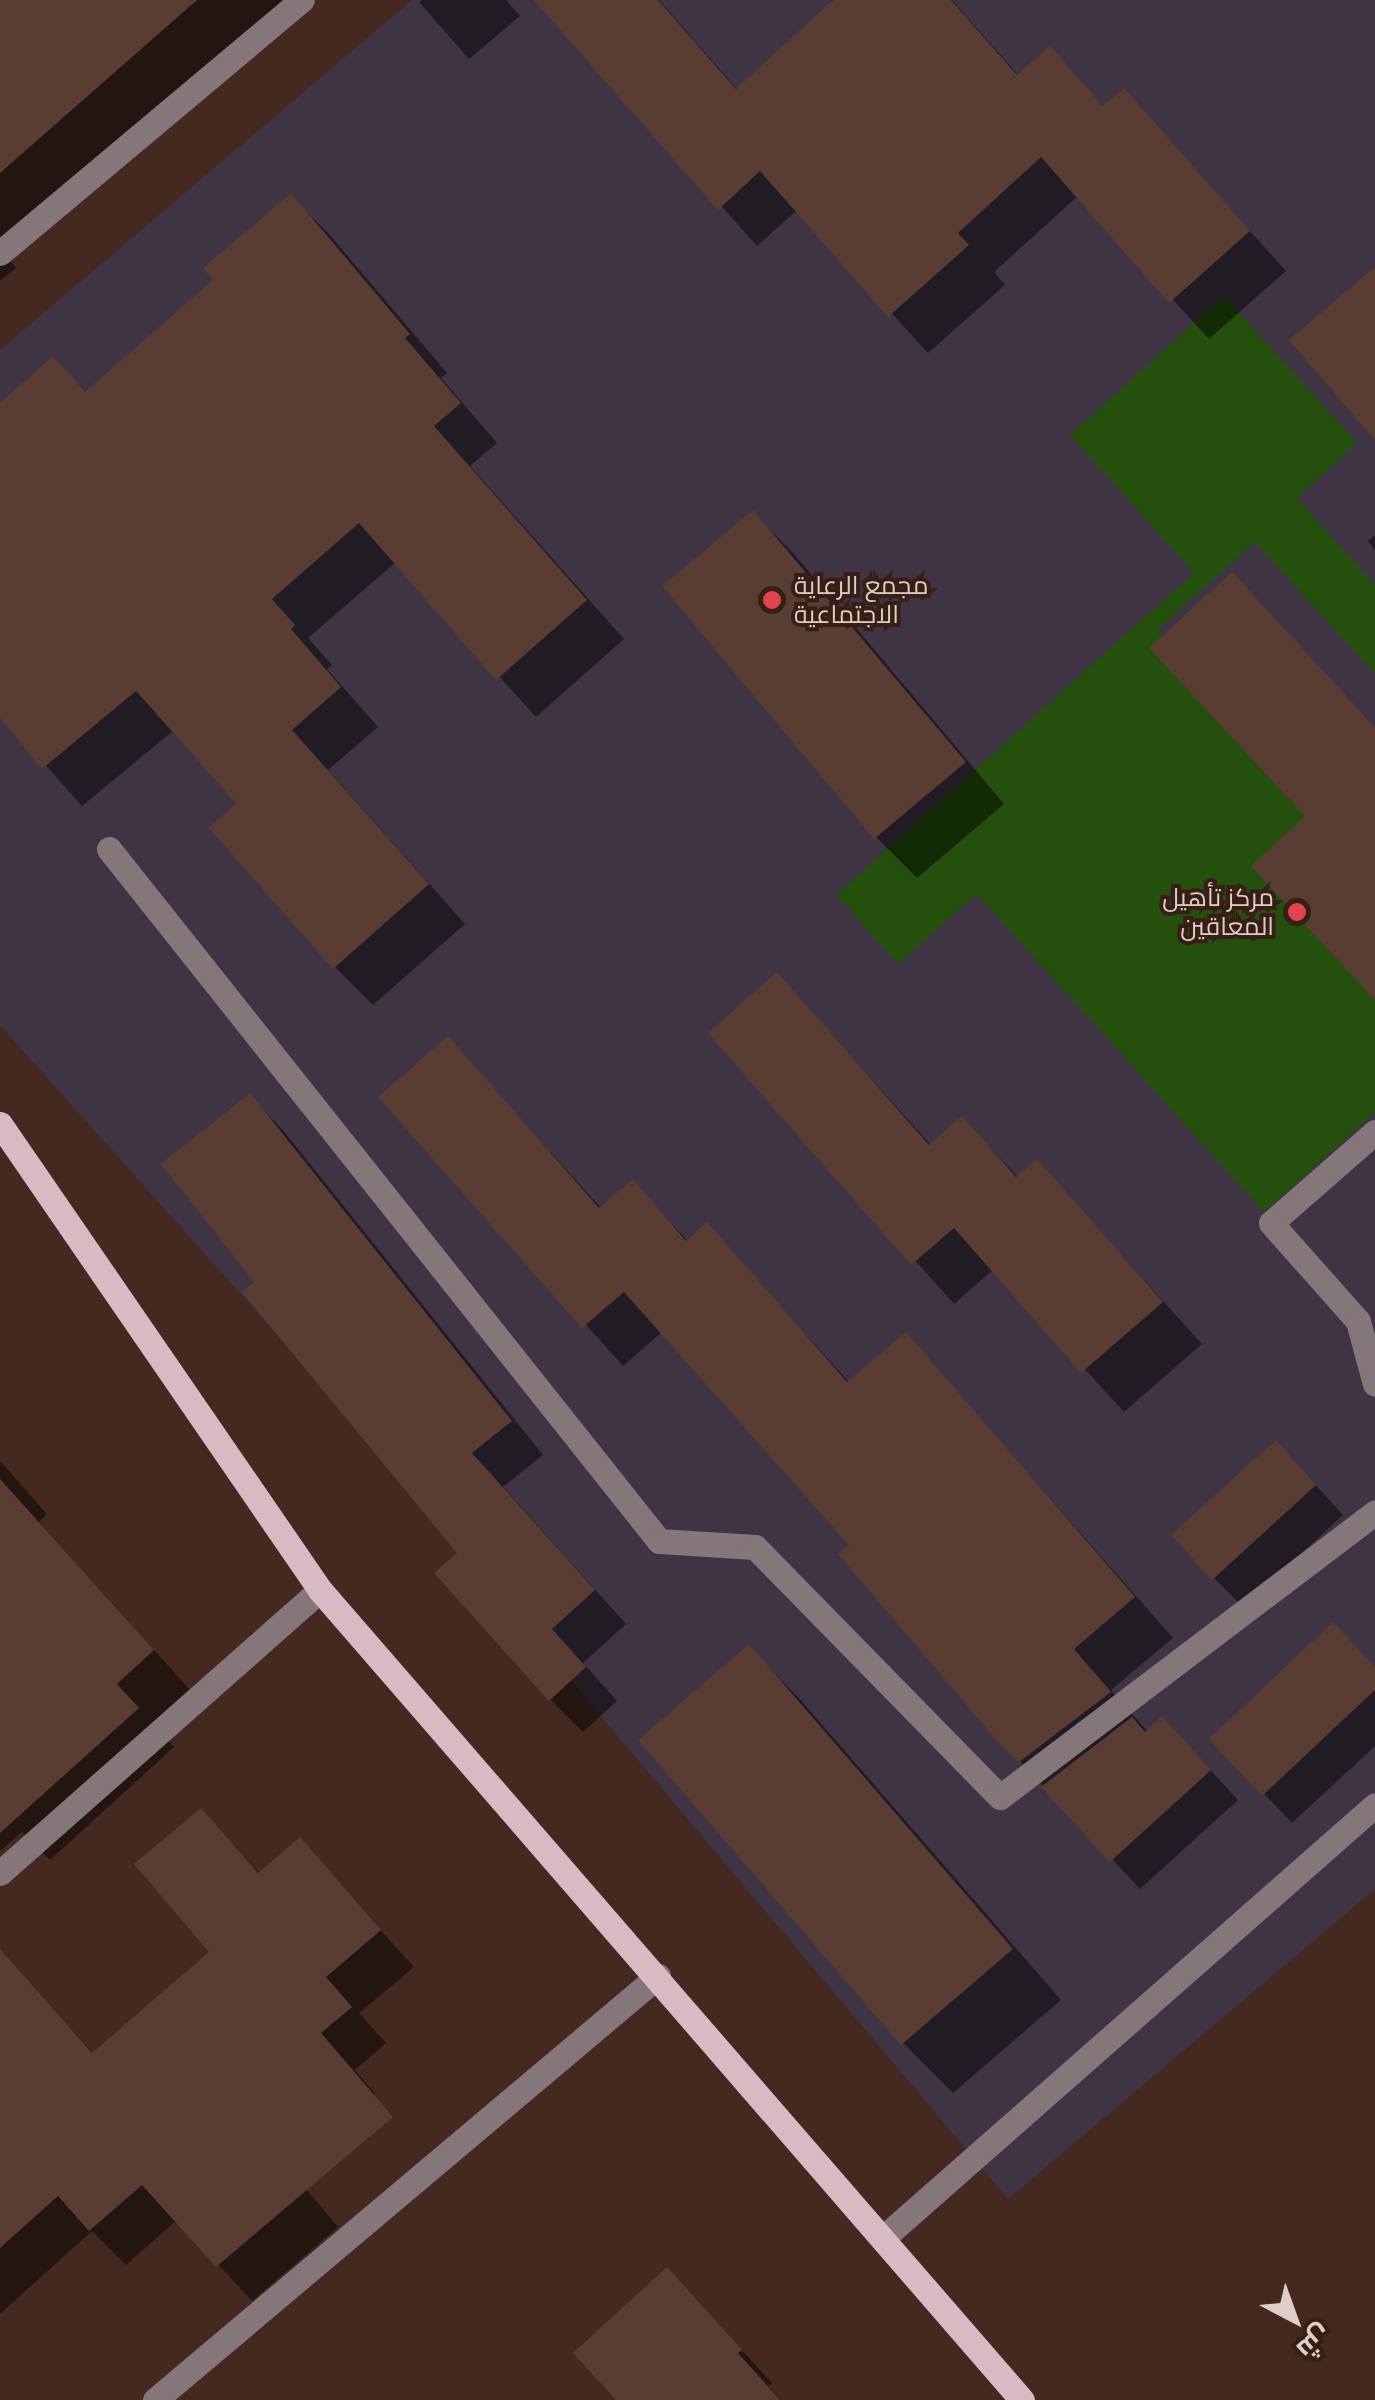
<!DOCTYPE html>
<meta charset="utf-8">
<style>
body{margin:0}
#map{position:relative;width:1375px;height:2400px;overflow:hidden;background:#43291f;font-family:"Golos Text",Cairo,sans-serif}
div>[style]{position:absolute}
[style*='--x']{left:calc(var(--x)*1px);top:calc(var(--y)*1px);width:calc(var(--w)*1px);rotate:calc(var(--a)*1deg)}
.medical>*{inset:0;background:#3f3443}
.green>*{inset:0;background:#254f0d}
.shadow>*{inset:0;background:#0007}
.building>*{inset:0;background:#593d33}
.minor>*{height:25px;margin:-12.5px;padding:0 12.5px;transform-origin:12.5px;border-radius:12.5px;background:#847679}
.major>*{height:25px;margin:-12.5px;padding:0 12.5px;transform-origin:12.5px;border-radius:12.5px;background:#d8bac2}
.dots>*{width:28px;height:28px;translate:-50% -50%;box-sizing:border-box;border:5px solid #381f16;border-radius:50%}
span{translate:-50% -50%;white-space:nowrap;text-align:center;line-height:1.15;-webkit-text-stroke:8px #381f16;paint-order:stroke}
.poi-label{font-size:25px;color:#dfcec7}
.left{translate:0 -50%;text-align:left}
.right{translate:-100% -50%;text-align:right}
.north{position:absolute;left:1245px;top:2270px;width:100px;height:100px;-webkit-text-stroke:8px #381f16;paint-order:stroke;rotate:139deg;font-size:28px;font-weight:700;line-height:40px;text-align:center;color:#dfcec7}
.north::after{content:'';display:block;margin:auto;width:35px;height:45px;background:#dfcec7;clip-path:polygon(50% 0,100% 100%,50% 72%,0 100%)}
</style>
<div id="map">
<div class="medical">
<i style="clip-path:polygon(412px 0,1375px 0,1375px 1889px,1008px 2199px,316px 1378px,0 1025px,0 350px)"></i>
</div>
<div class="green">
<i style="clip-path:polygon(1224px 296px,1357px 443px,1297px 498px,1375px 585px,1375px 674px,1255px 542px,1158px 629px,1322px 813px,1375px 989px,1375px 1112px,1264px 1212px,977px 894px,898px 964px,836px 895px,1194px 573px,1070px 435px)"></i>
</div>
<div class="shadow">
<i style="clip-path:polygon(0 0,298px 0,5px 254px,16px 268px,0 281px)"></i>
<i style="clip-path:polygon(422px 0,506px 0,520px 16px,469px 59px,419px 2px)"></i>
<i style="clip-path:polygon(538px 0,659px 0,738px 90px,834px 3px,831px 0,952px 0,1019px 76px,1049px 50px,1105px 108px,1124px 91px,1286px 271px,1209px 339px,1078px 196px,994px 272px,1005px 285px,928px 353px,797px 210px,757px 246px)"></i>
<i style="clip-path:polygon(291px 196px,329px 234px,447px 373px,441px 378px,497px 443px,470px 466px,624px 639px,536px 717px,396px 562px,308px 638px,332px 665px,327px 669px,378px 727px,328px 770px,465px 924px,373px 1005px,335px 967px,240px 803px,174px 730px,82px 806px,0 714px,0 406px,53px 359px,87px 394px,217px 281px)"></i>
<i style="clip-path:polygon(753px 513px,794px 554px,1004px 804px,917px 878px,876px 837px)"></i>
<i style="clip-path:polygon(1375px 535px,1375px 550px,1368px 541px)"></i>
<i style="clip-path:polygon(1232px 575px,1375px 727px,1375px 997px,1309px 816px)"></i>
<i style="clip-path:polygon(777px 975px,932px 1146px,962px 1119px,1019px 1178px,1037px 1162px,1202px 1344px,1124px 1412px,994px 1269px,954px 1304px,711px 1033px)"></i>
<i style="clip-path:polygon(448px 1039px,602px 1209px,633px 1183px,689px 1242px,707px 1226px,850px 1383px,906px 1335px,1173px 1638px,1111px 1690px,1148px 1732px,1190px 1748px,1238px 1800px,1140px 1889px,1020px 1761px,853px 1545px,663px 1331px,623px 1366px,382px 1097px)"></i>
<i style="clip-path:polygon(250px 1097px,282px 1129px,543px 1455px,503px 1487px,626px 1624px,583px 1663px,617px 1701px,583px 1732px,550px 1699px,461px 1553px,258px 1282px)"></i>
<i style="clip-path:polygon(0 1461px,47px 1514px,39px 1522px,190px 1690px,153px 1723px,174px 1747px,50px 1860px,22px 1832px,0 1851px)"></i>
<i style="clip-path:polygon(1304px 1472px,1343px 1515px,1243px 1607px,1214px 1578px)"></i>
<i style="clip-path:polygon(749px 1648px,799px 1698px,1061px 2000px,953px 2093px,903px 2043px)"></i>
<i style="clip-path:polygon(1375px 1669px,1375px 1746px,1292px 1823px,1212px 1739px)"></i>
<i style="clip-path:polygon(201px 1811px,260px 1874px,299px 1840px,414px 1967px,359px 2013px,386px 2043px,355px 2070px,375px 2094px,290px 2170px,338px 2227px,252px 2301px,177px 2220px,126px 2265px,92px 2231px,0 2314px,0 1987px,17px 1972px,94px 2054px,213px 1952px)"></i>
<i style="clip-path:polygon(698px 2303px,772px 2383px,768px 2386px,781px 2400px,620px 2400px)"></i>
</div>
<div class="building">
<i style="clip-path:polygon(0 0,197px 0,0 173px)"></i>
<i style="clip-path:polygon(534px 0,658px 0,736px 89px,833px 0,951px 0,1017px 75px,1050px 46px,1103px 106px,1124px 88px,1250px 231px,1169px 303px,1041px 157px,958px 233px,969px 245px,888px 317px,760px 171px,718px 210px)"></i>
<i style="clip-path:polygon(291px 193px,410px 334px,405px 338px,461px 403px,434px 426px,587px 600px,496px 680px,359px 523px,272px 599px,295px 625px,291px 629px,341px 687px,292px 730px,429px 884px,333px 969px,209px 828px,236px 803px,136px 691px,42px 769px,0 718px,0 403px,53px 356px,85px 392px,213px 280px,203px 268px)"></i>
<i style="clip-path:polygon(1375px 267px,1375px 440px,1289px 340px)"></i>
<i style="clip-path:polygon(753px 510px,966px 762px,874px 839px,662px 586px)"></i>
<i style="clip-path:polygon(1232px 572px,1375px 727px,1375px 1000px,1251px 866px,1305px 816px,1149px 648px)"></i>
<i style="clip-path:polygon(777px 972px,929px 1145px,962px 1116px,1016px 1177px,1037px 1159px,1163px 1302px,1081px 1373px,954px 1228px,911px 1265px,708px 1033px)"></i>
<i style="clip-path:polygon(448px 1036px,599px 1208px,633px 1179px,686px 1241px,707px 1222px,847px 1382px,906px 1332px,1135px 1597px,1074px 1649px,1111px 1692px,1019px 1762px,1001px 1745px,838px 1554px,849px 1545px,624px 1292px,582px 1328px,378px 1097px)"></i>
<i style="clip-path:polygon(250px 1093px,512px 1421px,472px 1453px,595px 1590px,552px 1629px,586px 1667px,549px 1701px,434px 1573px,457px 1553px,242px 1292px,254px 1282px,161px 1164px)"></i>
<i style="clip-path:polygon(1276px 1440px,1316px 1485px,1212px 1580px,1171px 1535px)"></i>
<i style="clip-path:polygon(0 1479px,154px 1650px,117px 1684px,139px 1708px,0 1833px)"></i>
<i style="clip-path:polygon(1333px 1622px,1375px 1667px,1375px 1690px,1262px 1796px,1209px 1739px)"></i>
<i style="clip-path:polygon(749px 1644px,1013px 1949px,901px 2045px,638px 1740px)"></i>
<i style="clip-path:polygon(1162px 1716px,1211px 1770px,1110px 1862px,1041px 1787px,1132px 1717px,1145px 1732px)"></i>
<i style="clip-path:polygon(201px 1808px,258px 1873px,300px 1837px,381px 1930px,326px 1977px,352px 2007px,321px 2033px,393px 2117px,216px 2267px,142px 2185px,89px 2231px,58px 2196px,0 2248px,0 1949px,92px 2053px,209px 1952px,134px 1864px)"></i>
<i style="clip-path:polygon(667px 2267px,742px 2350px,738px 2353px,780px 2400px,616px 2400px,573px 2353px)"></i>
</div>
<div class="minor">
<i style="--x:0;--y:253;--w:394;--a:-40"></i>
<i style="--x:109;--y:849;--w:884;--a:51.52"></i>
<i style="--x:659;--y:1541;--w:96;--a:3.6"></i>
<i style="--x:755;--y:1547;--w:350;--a:45.6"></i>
<i style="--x:1000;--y:1797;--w:471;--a:-37.2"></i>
<i style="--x:1375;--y:1132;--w:138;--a:138.8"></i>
<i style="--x:1271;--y:1223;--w:131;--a:48.4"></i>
<i style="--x:1358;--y:1321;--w:65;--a:74.9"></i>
<i style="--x:0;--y:1873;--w:427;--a:-41.5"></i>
<i style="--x:883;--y:2238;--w:655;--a:-41.35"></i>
<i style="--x:155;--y:2400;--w:658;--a:-40.13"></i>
</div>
<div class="major">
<i style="--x:0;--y:1124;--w:565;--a:55.52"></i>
<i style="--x:320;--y:1590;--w:1072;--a:49.09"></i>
</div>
<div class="dots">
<i style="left:772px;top:600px;background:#e0444e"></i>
<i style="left:1297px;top:912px;background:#e0444e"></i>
</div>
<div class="poi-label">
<span class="left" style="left:794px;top:600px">مجمع الرعاية<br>الاجتماعية</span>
<span class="right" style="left:1274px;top:912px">مركز تأهيل<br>المعاقين</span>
</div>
<div class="north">ش</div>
</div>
